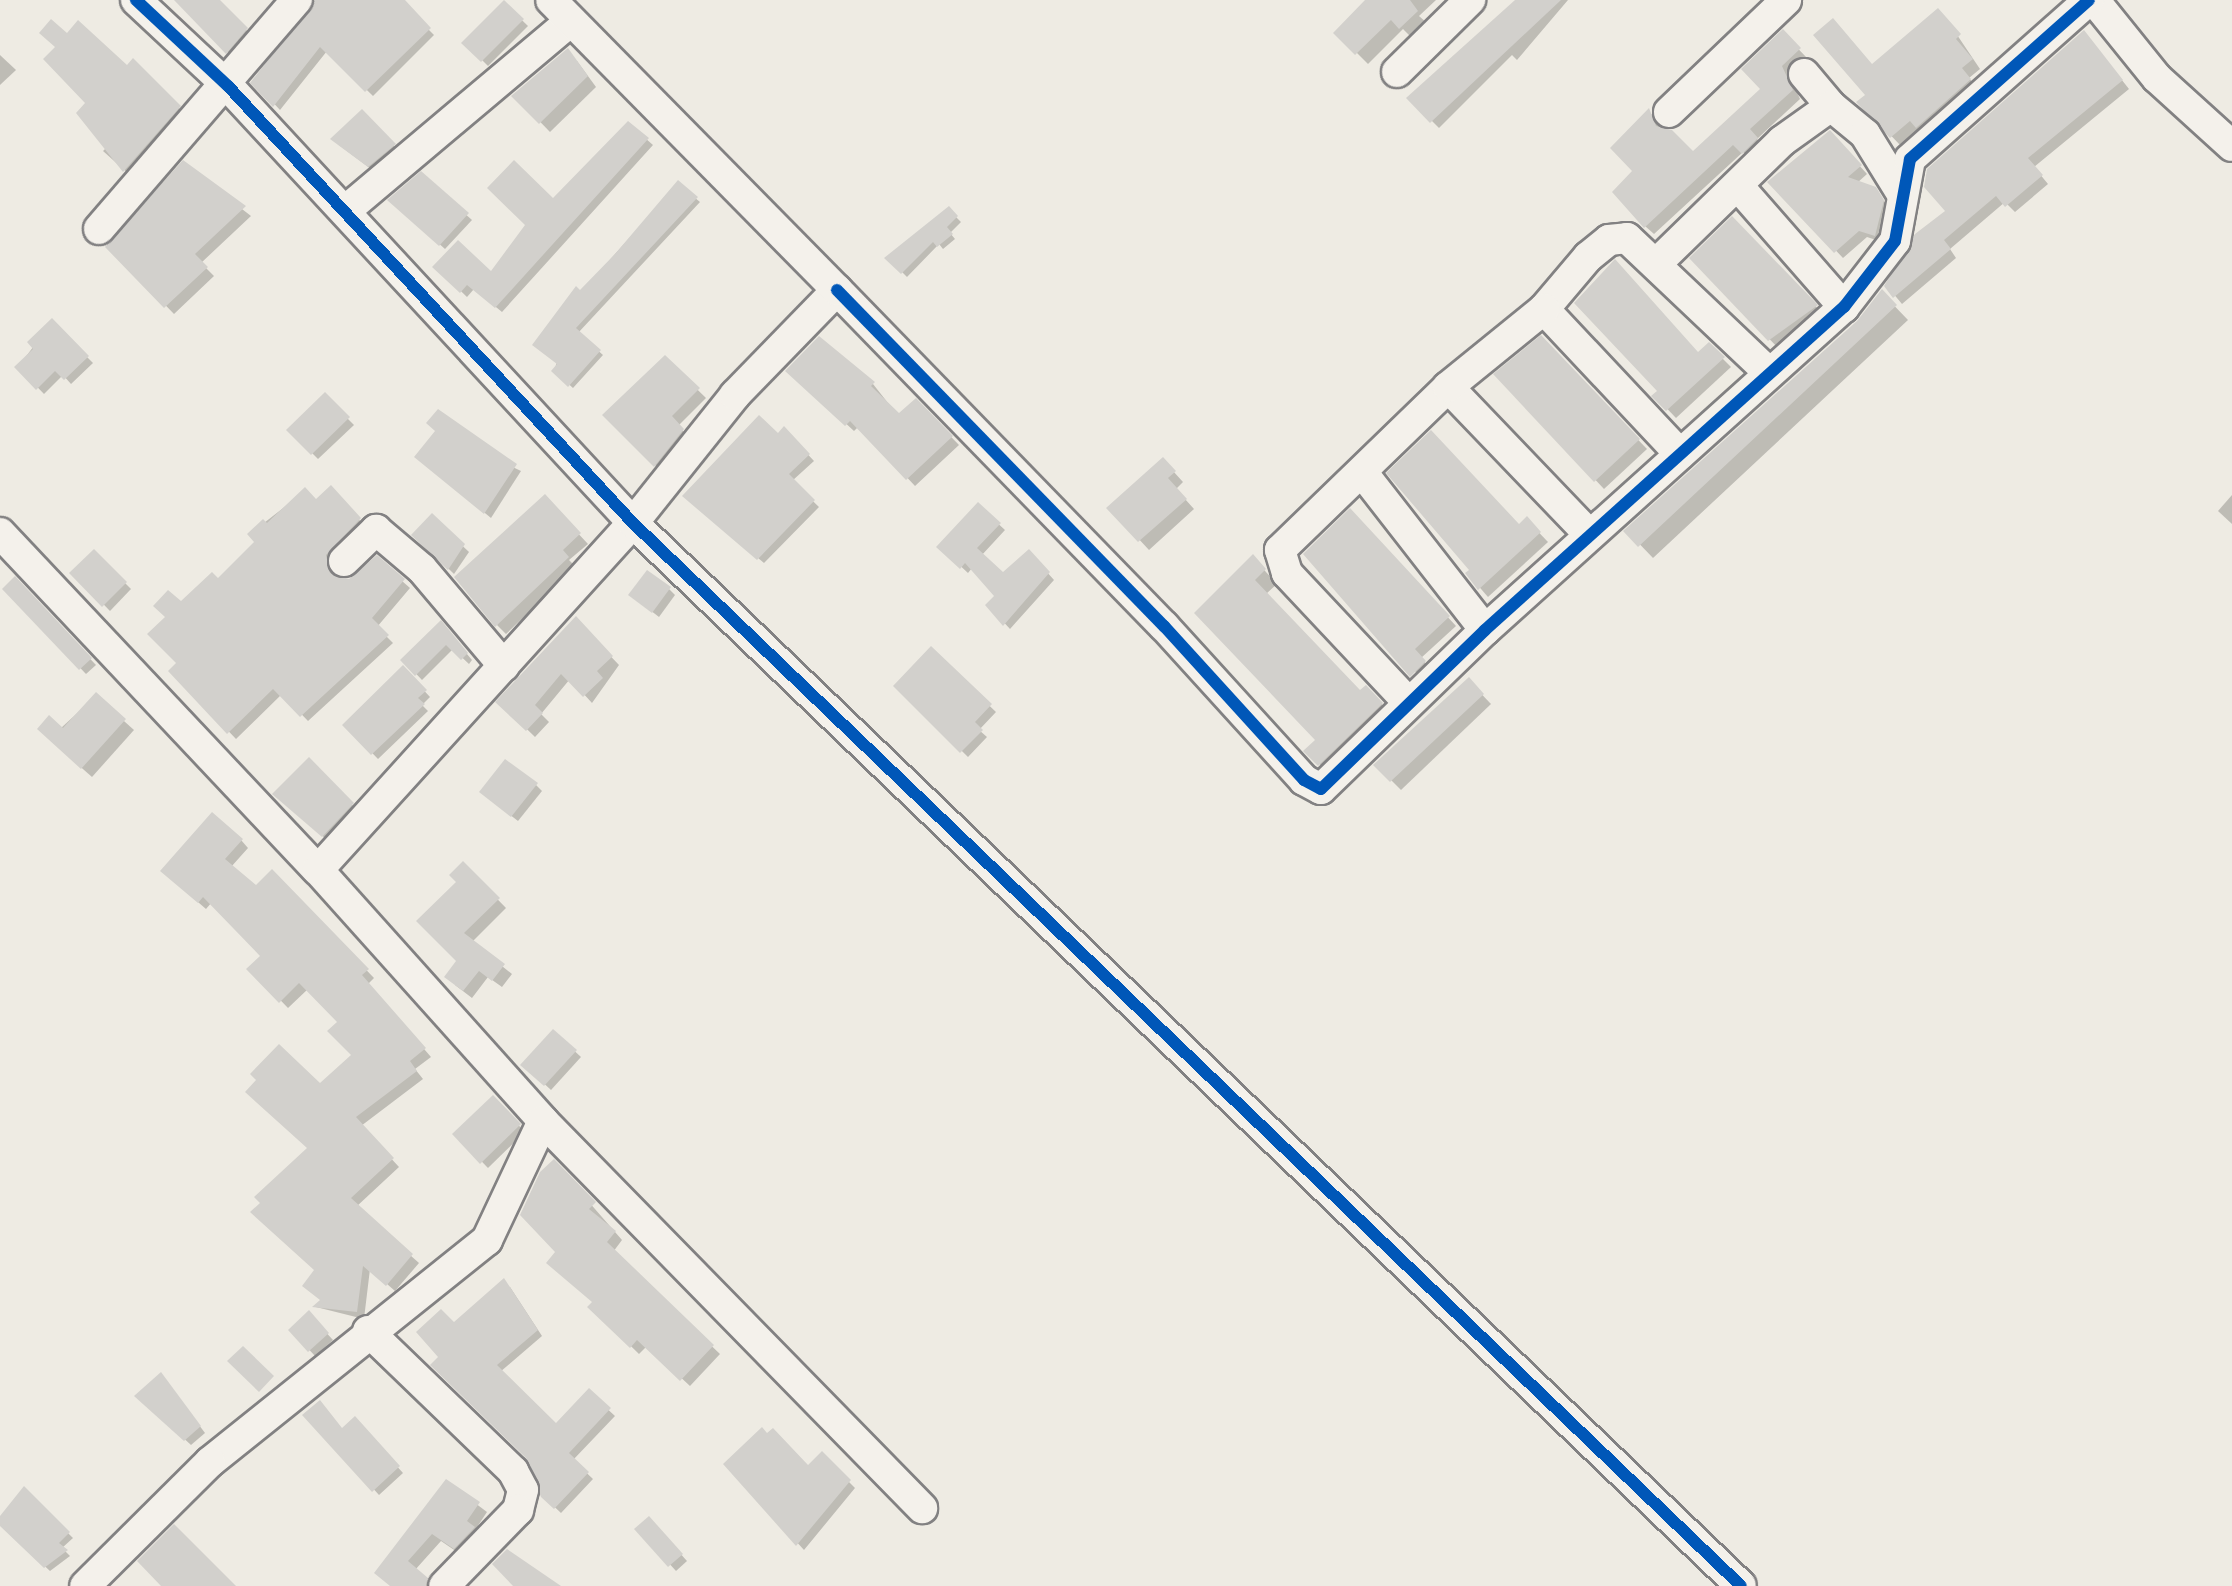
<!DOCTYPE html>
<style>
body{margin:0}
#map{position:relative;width:2232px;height:1586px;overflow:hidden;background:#eeebe3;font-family:"Balsamiq Sans",sans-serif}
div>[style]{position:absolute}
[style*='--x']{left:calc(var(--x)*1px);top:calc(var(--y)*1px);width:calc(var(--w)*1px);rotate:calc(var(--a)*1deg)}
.shadow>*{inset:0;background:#0003}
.building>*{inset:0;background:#d2d0cc}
.roads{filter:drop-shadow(2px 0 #828182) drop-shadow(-2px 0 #828182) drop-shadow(0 2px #828182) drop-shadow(0 -2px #828182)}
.minor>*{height:30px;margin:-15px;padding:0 15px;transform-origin:15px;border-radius:15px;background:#f4f1eb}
.cycleway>*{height:12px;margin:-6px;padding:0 6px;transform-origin:6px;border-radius:6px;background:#0057b8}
span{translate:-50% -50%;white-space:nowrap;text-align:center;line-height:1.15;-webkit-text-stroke:8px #fcf5e5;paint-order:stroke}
</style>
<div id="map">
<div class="shadow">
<i style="clip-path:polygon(184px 0,217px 0,254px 38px,235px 60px,181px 4px)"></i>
<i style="clip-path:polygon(324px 0,399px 0,434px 35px,373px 96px,327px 51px,280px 110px,254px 82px)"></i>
<i style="clip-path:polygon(1371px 0,1436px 0,1419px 16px,1427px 23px,1412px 38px,1403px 29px,1368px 64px,1337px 33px)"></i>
<i style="clip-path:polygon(1519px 0,1568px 0,1517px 60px,1512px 55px,1439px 128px,1409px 98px)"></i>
<i style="clip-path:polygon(504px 3px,528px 26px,488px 66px,465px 43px)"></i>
<i style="clip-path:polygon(1947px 20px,1980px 69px,1969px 78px,1979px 90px,1927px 135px,1920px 128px,1900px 145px,1859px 102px,1868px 95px,1873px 67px)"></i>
<i style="clip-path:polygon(1783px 33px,1807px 58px,1789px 75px,1800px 99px,1757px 139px,1765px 148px,1752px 161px,1743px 152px,1654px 234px,1645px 226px,1636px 171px,1649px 112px,1693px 155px,1764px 89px)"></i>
<i style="clip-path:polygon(67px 37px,128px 68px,133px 62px,186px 115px,132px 177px,103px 151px,110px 144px,58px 47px)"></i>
<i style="clip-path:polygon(2091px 41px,2129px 89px,2034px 167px,2048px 184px,2015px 212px,2005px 202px,1950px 249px,1956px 258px,1902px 304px,1887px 286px)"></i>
<i style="clip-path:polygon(0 55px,16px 70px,0 85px)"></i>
<i style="clip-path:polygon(577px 61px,596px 87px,550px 132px,515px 96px)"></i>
<i style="clip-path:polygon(361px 113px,399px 151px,375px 172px,339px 145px)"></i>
<i style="clip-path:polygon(629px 124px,653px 145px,502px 312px,474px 289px,467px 297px,436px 267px,491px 275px,529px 225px)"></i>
<i style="clip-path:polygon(1830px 133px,1867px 174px,1857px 183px,1874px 189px,1890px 209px,1882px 242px,1867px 237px,1843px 258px,1771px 182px)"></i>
<i style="clip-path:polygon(184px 164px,251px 216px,201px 263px,214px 276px,174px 314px,109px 247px)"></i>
<i style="clip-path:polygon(421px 175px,472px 220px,445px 249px,390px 200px)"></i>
<i style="clip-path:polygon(678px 184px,700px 202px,578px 333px,603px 355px,573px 388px,554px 371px,580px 293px)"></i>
<i style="clip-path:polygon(949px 210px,961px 222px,950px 233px,955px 239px,943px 249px,939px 244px,907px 277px,888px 258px)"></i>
<i style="clip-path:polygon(1732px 219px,1825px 316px,1779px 349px,1692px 258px)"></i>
<i style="clip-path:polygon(1882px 293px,1908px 320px,1653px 558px,1627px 531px,1858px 323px)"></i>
<i style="clip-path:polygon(52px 322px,93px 363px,71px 384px,63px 375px,44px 394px,18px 367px)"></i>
<i style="clip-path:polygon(819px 339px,873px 384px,899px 417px,916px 401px,959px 445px,915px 486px,859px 426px,854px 431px,788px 370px)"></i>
<i style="clip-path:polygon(1541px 339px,1647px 449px,1604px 489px,1497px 375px)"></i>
<i style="clip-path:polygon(1709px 345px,1731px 367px,1676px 418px,1655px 396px)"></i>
<i style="clip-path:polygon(665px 358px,706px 398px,678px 426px,691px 439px,663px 473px,605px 415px)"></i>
<i style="clip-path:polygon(325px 396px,354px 425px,318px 459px,289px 430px)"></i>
<i style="clip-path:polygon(785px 430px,814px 461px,792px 481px,819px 507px,764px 563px,691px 501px)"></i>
<i style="clip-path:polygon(438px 431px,521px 471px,491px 518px,423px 462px)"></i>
<i style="clip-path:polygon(1163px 460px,1183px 482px,1176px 489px,1194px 509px,1149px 550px,1110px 508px)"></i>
<i style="clip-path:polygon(330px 489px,366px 527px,332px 563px,336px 578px,350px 582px,377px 559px,410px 588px,377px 627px,393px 643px,308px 721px,282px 694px,236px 739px,171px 671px,179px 663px,181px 605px,218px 581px,258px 542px,250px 534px,305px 491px,316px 502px)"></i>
<i style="clip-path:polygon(2232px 495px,2232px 524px,2218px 511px)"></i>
<i style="clip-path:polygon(545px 498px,588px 544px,569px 560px,576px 567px,506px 634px,497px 625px)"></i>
<i style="clip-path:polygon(978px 505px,1005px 530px,981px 556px,1003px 575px,1029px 552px,1054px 580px,1010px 629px,988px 605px,998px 597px,972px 568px,968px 573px,940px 547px)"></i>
<i style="clip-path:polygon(1350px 511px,1456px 626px,1421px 658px,1432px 671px,1420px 683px)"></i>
<i style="clip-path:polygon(432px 517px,469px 552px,454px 574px,414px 535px)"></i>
<i style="clip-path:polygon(1527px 520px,1548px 542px,1488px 597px,1468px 574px)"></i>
<i style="clip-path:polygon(94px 552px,131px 589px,110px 611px,73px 573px)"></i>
<i style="clip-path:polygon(1253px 558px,1277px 584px,1266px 594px,1360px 693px,1366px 688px,1394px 717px,1332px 777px,1307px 751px,1319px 740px,1198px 613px)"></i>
<i style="clip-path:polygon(15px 580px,96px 665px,86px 674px,5px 589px)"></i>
<i style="clip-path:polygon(669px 589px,675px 595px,659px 617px,637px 600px)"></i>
<i style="clip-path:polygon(576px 620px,619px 665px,592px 703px,570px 679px,541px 714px,549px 722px,535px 737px,499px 702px)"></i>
<i style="clip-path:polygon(446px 629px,472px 660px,469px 664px,453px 649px,422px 680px,403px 660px)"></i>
<i style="clip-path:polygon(931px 650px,996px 712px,979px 730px,987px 737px,968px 757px,896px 686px)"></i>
<i style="clip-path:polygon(403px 668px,430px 697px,422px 705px,428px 711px,378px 759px,345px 725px)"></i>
<i style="clip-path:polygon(1469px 681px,1491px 704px,1401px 790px,1376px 765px)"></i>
<i style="clip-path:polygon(96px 696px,134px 730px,92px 777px,49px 739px)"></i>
<i style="clip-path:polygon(309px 761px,361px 814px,333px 845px,284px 803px)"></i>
<i style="clip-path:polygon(536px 785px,542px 791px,518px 821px,488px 798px)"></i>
<i style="clip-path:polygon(241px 840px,248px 848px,231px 867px,256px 888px,272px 872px,374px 978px,368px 984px,431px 1057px,415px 1069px,423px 1079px,361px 1126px,399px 1167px,356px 1207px,419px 1263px,395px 1291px,370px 1269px,364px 1319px,316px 1307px,322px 1301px,317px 1270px,263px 1203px,310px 1148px,320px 1087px,354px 1055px,340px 1022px,308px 989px,288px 1008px,250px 969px,264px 956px,212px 902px,206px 909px,170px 878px)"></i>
<i style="clip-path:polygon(463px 864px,506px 908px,472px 942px,512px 974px,502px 987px,488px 977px,472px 998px,455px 985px)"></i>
<i style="clip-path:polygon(554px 1032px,581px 1057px,551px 1090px,524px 1065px)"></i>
<i style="clip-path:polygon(493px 1098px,525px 1132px,488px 1168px,455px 1134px)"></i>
<i style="clip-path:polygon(554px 1162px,622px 1240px,613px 1252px,720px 1354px,690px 1386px,647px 1346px,639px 1354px,591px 1307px,595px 1302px,558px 1252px)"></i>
<i style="clip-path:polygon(510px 1287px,542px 1336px,500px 1372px,556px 1427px,589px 1392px,615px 1416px,573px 1460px,593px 1479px,561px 1513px,543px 1496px,529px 1457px,442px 1357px,454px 1325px)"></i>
<i style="clip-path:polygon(309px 1314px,333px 1340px,315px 1356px,291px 1330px)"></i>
<i style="clip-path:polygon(166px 1381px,205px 1433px,191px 1445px,138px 1396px)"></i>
<i style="clip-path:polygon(306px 1415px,342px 1431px,355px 1420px,403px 1473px,379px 1495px)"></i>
<i style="clip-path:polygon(822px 1455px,855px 1488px,804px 1550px,726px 1464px,808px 1468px)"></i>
<i style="clip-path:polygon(447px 1482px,487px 1512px,475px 1530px,482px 1537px,463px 1556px,441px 1541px,415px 1570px,432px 1586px,392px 1586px)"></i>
<i style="clip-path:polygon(24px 1490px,73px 1538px,62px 1548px,70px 1556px,50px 1571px,0 1524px)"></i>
<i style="clip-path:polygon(649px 1519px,687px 1561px,676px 1571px,638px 1529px)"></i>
</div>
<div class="building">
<i style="clip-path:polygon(174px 0,220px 0,248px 28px,226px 54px)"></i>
<i style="clip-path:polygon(315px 0,405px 0,431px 28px,365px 92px,320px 47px,273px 107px,250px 83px)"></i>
<i style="clip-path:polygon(504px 0,524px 19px,481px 62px,461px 43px)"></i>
<i style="clip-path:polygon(1365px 0,1410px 0,1418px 11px,1399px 29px,1391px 20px,1355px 55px,1333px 33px)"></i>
<i style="clip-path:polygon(1515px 0,1561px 0,1430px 123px,1406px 98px)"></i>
<i style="clip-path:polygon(1938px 8px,1961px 34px,1956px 39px,1973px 59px,1962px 68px,1971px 79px,1916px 128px,1910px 121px,1890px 138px,1856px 102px,1865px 95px,1813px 35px,1833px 18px,1872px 64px)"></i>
<i style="clip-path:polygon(51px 19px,67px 33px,78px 20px,127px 65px,133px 58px,181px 106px,123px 172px,76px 113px,85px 103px,43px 59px,55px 47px,39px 33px)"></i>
<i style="clip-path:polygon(1783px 29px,1801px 48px,1782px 66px,1793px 90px,1750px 129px,1758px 138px,1742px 154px,1733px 145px,1644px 228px,1612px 192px,1632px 171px,1610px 148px,1649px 108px,1656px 126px,1672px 130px,1693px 151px,1760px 89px,1741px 69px)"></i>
<i style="clip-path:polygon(2084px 30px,2123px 80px,2028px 158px,2043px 175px,2005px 207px,1996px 196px,1944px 240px,1951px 249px,1893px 298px,1884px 286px,1915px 234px,1945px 211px,1924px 187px,1927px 169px)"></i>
<i style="clip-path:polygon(568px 48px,588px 76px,539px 124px,511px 96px)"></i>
<i style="clip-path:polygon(362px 109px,396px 144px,368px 167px,330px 139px)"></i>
<i style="clip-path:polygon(628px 121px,649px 138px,495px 308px,467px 285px,460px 293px,432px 267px,458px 240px,491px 271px,525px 225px,487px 188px,514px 160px,553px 198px)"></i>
<i style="clip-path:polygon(1830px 130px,1862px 165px,1848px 177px,1876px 187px,1884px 200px,1875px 236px,1859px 231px,1834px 253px,1767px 182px)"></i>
<i style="clip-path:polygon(183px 160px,246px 206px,195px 254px,208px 267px,164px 308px,105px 247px)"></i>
<i style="clip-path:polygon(421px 171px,469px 213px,439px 246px,387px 200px)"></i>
<i style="clip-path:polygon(678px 180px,698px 197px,576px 328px,601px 350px,568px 387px,551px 371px,557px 364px,532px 345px,576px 286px,580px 290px,615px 254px)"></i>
<i style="clip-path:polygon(949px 206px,958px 216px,947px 227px,953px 234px,937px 247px,933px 242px,901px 274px,884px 258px)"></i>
<i style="clip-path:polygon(1732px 216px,1818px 305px,1768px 341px,1689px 258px)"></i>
<i style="clip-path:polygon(1615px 259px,1698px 352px,1709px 342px,1725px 357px,1666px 411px,1651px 396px,1657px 391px,1574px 303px)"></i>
<i style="clip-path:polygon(1882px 289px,1897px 305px,1638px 547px,1623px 531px,1857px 321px)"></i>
<i style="clip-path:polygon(52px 318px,89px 356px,64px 380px,55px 371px,36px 390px,14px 367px,33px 349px,27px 342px)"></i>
<i style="clip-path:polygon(1541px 335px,1640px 439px,1594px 482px,1493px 374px)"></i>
<i style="clip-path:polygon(819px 336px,875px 382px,871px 386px,899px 413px,916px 398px,953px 436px,906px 480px,850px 421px,845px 426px,785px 371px)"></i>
<i style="clip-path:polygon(665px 355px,700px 388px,672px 416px,684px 429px,654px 467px,602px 415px)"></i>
<i style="clip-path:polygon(325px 392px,350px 417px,311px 455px,286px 430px)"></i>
<i style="clip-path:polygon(438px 409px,517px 464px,484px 514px,414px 457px,435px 431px,426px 423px)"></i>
<i style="clip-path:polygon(759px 415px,778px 433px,784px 426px,810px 454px,789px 474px,815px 500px,757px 560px,682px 496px)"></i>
<i style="clip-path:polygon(1431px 430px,1519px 524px,1527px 516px,1541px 532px,1478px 590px,1465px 573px,1469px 570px,1386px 473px)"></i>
<i style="clip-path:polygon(1163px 457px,1176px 471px,1168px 478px,1187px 499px,1138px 542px,1106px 508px)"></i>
<i style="clip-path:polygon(331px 485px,361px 518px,326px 555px,330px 573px,349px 579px,377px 555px,405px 579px,372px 618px,389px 635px,300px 717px,273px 689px,227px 734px,168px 671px,176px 663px,147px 634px,165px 617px,153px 606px,168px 590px,181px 601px,212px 572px,218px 578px,254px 542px,247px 534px,263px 519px,267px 523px,305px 487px,316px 499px)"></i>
<i style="clip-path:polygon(545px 494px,581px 533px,563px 550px,569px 557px,495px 627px,454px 577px)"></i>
<i style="clip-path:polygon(978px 502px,1001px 523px,977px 548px,1003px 572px,1029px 549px,1050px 572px,1003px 626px,985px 605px,994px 596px,965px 563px,960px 569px,936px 547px)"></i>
<i style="clip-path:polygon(1350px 508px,1450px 616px,1415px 649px,1426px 661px,1410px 677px,1303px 554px)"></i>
<i style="clip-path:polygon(432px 513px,465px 544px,448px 570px,411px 535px)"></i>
<i style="clip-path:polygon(94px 549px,127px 582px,102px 607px,69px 573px)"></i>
<i style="clip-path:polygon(1253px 554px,1266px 569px,1255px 580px,1360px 690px,1366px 685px,1383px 703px,1318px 766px,1303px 751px,1315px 740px,1194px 613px)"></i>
<i style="clip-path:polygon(647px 570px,671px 587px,652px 613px,628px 595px)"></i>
<i style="clip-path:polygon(15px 576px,92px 658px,79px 670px,2px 589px)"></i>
<i style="clip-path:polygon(576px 616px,613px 656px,597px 671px,603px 678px,583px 697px,561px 674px,535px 705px,543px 713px,526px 731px,495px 702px)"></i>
<i style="clip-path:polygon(441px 620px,468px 653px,461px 660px,446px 645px,415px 676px,400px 660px)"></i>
<i style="clip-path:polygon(931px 646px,992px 704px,975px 722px,983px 730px,960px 753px,893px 686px)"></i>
<i style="clip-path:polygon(403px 665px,427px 690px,418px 698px,425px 704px,371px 755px,342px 725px)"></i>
<i style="clip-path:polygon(1469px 677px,1484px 694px,1390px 782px,1373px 765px)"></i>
<i style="clip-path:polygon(96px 692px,126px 719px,81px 769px,37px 729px,49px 715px,63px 728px)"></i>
<i style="clip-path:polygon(309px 757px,354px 803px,322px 837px,272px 794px)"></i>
<i style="clip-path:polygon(505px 759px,538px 783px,511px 817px,479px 792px)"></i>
<i style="clip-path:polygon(212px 812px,243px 839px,225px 859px,256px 885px,272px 869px,369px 969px,362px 975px,426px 1048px,410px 1061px,417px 1071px,356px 1117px,394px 1158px,351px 1198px,413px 1254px,386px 1286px,363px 1266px,357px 1312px,312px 1307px,320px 1300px,302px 1286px,314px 1270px,250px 1212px,260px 1203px,254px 1197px,307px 1148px,245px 1092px,256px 1080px,250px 1074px,279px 1044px,320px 1083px,351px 1055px,327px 1031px,337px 1022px,299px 983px,279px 1003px,246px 969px,260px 956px,203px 897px,198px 903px,160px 871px)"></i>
<i style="clip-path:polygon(463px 861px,500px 898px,464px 933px,505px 964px,492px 981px,479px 971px,463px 991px,444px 977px,456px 961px,416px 921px,456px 882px,449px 875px)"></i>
<i style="clip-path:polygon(553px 1029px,577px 1050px,544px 1086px,520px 1065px)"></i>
<i style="clip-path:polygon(493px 1095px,521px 1124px,480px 1164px,452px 1134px)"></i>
<i style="clip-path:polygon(554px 1159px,596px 1202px,589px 1209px,616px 1231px,607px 1242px,714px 1345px,680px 1381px,637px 1340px,630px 1348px,587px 1307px,592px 1302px,546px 1263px,555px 1252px,520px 1215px,540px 1172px)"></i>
<i style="clip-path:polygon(504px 1278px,538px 1330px,497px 1365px,556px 1423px,589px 1388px,611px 1408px,569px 1453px,589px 1472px,554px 1509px,541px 1497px,526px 1458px,430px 1365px,438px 1357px,416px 1332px,441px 1309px,454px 1322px)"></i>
<i style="clip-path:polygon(309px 1310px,329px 1333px,308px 1352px,288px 1330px)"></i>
<i style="clip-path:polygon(243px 1346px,274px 1376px,259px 1392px,227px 1361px)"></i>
<i style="clip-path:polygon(161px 1372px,201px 1426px,184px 1441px,134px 1396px)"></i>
<i style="clip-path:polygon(320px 1400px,342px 1428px,355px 1416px,400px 1466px,372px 1492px,302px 1415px)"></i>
<i style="clip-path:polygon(762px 1427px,767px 1433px,773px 1428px,808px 1465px,822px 1451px,851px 1480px,796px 1546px,723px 1464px)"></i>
<i style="clip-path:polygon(446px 1479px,480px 1502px,467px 1521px,475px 1527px,454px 1549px,432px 1534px,408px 1561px,428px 1578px,426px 1586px,390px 1586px,374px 1573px)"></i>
<i style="clip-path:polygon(24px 1486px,70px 1532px,59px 1543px,68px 1550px,44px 1568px,0 1526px,0 1516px)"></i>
<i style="clip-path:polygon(649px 1516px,683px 1554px,668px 1567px,634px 1529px)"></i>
<i style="clip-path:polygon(174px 1524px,236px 1586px,161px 1586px,137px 1561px)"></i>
<i style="clip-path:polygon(507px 1549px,561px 1586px,513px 1586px,492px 1564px)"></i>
</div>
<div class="roads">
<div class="minor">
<i style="--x:136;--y:0;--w:126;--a:43.1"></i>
<i style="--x:228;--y:86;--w:596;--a:47.18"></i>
<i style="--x:633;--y:523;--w:1535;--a:43.81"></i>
<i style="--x:2094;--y:0;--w:100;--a:51.1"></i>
<i style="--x:2157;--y:78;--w:101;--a:42.2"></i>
<i style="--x:1397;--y:72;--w:103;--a:-44.6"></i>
<i style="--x:1804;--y:74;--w:42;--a:49.8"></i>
<i style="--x:1669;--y:112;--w:162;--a:-43.7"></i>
<i style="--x:1738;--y:186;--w:161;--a:48.8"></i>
<i style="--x:345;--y:211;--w:295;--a:-40.1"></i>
<i style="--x:99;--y:229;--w:303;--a:-49.2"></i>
<i style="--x:1658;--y:262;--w:173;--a:-44.3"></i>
<i style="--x:1782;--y:141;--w:60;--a:-35.5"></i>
<i style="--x:1831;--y:106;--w:44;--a:39.5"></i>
<i style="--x:1865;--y:134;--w:70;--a:58.3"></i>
<i style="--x:837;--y:290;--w:469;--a:45.8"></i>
<i style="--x:1164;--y:626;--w:208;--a:47.7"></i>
<i style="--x:1304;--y:780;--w:19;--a:28"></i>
<i style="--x:1321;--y:789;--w:228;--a:-44.1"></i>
<i style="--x:1485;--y:630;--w:483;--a:-42"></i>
<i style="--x:1844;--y:307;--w:83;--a:-52.3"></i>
<i style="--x:1895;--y:241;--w:83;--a:-79.6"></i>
<i style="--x:1910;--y:159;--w:239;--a:-41.6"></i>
<i style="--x:1448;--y:387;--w:205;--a:46.2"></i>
<i style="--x:1680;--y:454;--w:199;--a:-133.2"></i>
<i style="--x:1544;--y:309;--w:68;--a:-49.8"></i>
<i style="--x:1588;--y:257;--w:27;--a:-39"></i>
<i style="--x:1609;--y:240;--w:18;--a:-6"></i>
<i style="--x:1627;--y:238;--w:195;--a:43.5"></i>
<i style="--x:1362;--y:472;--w:200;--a:52.1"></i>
<i style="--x:0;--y:533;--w:463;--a:46.7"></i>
<i style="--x:318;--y:870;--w:337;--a:48.1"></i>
<i style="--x:543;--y:1121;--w:132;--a:115.2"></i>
<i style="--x:487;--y:1240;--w:355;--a:141.3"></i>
<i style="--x:210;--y:1462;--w:176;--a:135.2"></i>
<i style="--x:344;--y:561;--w:45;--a:-44.1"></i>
<i style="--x:376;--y:530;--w:60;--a:40.3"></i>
<i style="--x:422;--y:569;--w:127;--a:49.8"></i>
<i style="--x:1408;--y:702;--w:177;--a:-133.2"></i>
<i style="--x:1287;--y:573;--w:24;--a:-107"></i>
<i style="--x:1280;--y:550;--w:234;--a:-44.1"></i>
<i style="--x:1448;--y:387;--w:124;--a:-39.1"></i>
<i style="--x:318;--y:870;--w:469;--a:-47.8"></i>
<i style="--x:633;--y:523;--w:164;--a:-51.4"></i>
<i style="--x:735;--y:395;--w:146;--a:-45.8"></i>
<i style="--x:837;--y:290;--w:407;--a:-134.6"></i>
<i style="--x:543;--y:1121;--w:542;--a:45.6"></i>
<i style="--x:368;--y:1331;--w:202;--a:44"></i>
<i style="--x:513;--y:1471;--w:21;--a:62"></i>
<i style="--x:523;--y:1490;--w:21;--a:104"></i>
<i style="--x:518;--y:1510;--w:106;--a:134.2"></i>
</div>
</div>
<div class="cycleway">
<i style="--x:136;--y:0;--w:126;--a:43.1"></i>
<i style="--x:228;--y:86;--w:596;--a:47.18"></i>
<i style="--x:633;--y:523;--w:1535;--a:43.81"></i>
<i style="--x:837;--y:290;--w:469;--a:45.8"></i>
<i style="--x:1164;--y:626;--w:208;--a:47.7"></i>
<i style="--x:1304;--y:780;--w:19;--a:28"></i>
<i style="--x:1321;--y:789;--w:228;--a:-44.1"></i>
<i style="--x:1485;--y:630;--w:483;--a:-42"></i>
<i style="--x:1844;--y:307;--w:83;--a:-52.3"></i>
<i style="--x:1895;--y:241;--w:83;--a:-79.6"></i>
<i style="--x:1910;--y:159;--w:239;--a:-41.6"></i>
</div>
</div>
